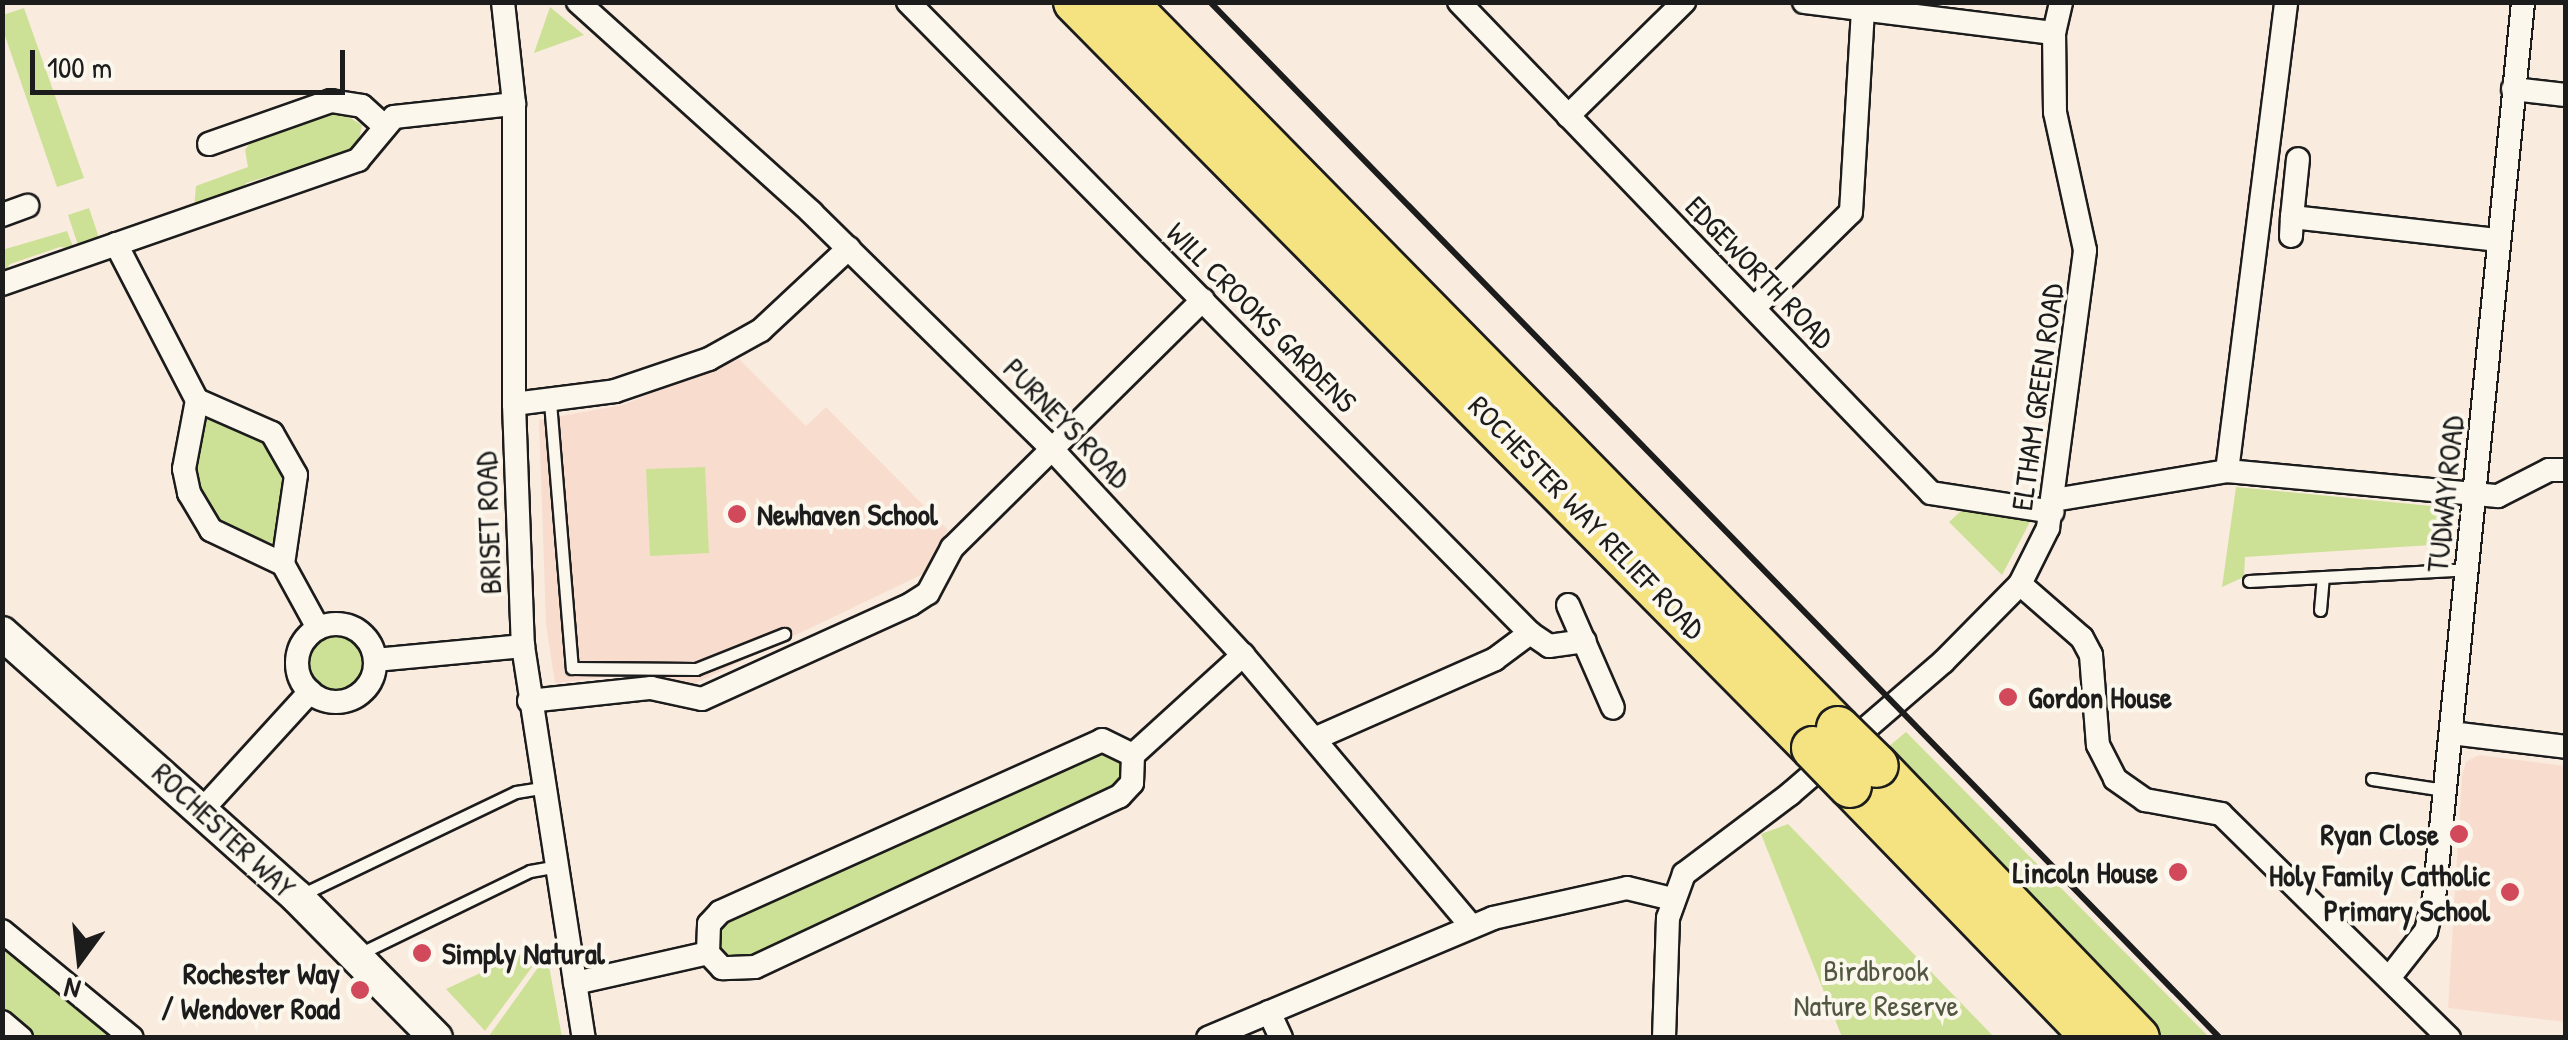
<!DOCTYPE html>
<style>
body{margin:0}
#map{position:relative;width:2568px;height:1040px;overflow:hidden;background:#faebdf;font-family:"Patrick Hand",sans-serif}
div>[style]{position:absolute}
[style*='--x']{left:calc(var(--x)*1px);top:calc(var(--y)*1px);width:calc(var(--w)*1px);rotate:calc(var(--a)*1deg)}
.built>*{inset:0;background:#f8ddcf}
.green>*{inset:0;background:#cce196}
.round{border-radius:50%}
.roads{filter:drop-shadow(2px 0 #1c1c1c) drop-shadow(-2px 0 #1c1c1c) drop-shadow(0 2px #1c1c1c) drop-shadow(0 -2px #1c1c1c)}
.lane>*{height:11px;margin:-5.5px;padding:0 5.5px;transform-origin:5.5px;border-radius:5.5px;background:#fbf7ec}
.street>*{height:22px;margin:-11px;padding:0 11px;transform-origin:11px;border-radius:11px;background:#fbf7ec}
.street>.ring{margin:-11px;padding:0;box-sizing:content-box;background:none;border:22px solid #fbf7ec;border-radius:50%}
.secondary>*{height:32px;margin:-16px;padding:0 16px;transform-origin:16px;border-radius:16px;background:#fbf7ec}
.highway>*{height:42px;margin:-21px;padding:0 21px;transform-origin:21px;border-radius:21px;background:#f5e382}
.rail>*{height:6px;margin:-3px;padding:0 3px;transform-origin:3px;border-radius:3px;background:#1c1c1c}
.bridges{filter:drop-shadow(2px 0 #1c1c1c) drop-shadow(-2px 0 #1c1c1c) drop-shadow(0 2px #1c1c1c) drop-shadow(0 -2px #1c1c1c)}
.highway-bridge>*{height:42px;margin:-21px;padding:0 21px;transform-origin:21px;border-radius:21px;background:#f5e382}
.dots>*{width:28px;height:28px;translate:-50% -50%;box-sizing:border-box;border:5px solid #fbf7ec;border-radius:50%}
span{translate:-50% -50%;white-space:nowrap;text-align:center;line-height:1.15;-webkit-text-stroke:8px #fbf7ec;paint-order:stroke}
.street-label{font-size:30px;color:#1c1c1c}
.poi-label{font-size:30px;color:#1c1c1c;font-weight:700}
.left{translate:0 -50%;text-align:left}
.right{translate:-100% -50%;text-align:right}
.park-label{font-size:30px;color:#515741}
.frame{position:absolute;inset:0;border:5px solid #1c1c1c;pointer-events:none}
.north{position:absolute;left:30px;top:910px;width:100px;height:100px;-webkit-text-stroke:8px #fbf7ec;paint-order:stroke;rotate:195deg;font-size:28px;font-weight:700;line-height:40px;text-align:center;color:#1c1c1c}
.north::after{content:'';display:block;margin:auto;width:35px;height:45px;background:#1c1c1c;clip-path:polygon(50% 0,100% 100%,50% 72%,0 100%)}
.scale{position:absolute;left:30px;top:50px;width:315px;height:45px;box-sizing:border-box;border:5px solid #1c1c1c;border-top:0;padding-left:12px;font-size:30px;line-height:35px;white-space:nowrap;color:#1c1c1c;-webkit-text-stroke:8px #fbf7ec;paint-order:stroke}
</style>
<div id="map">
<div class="built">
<i style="clip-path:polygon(739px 359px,806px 426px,826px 407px,948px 530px,923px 574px,692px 685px,643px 673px,555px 683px,546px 624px,539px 420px,622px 405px)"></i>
<i style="clip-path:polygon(2479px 755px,2565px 766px,2565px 1022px,2448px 1008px,2462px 776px,2466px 762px)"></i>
</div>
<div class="green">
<i style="clip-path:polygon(550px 7px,584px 35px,534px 53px)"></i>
<i style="clip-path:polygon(24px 8px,84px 178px,57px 187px,3px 30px,3px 15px)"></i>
<i style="clip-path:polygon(337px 110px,362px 125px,357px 150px,246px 183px,241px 193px,194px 208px,196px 186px,248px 167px,245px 150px,252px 140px)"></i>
<i style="clip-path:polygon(89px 208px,100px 241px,79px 248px,68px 215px)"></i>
<i style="clip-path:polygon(67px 231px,74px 249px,60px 247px,10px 264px,3px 274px,2px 250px)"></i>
<i style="clip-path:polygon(213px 416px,265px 440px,287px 479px,273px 543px,219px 525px,193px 484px,202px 420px)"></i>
<i style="clip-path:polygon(705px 467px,709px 553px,650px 556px,646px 469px)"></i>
<i style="clip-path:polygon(2236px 487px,2431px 506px,2454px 511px,2454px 532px,2447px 544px,2245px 557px,2244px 577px,2222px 587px)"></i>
<i style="clip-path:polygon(1961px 511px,2031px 520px,2002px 575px,1949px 522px)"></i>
<i class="round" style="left:307px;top:634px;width:58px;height:58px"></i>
<i style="clip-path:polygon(1906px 732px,2209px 1037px,2159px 1037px,1882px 752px)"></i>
<i style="clip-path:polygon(1101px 749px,1122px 764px,1118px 790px,750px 961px,732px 961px,719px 950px,721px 924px)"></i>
<i style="clip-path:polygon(1788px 824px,1994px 1037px,1842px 1037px,1761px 834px)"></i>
<i style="clip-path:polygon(2px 939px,122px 1037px,31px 1037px,3px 1013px)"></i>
<i style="clip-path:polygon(541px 945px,546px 948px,485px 1031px,446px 989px)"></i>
<i style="clip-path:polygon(547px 955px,562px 1037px,491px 1037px,489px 1036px)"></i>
</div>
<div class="roads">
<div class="lane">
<i style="--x:550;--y:402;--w:267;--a:85.3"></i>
<i style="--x:572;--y:668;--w:124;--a:0.5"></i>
<i style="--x:696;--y:669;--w:95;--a:-21.7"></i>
<i style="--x:2249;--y:581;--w:219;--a:-3.1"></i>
<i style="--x:2320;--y:610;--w:33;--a:-85"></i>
<i style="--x:2372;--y:779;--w:73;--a:8.7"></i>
<i style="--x:301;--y:895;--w:238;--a:-25.6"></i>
<i style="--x:516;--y:792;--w:26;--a:-9"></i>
<i style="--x:357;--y:955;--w:192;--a:-25.9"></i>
<i style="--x:530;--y:871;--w:23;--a:-10"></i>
</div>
<div class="street">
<i style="--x:503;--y:2;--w:103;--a:83.8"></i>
<i style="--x:514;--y:104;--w:300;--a:90"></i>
<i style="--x:514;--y:404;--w:242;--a:87.9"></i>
<i style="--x:523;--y:646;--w:397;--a:81.2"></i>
<i style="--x:578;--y:2;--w:314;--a:42"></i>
<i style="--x:811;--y:212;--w:337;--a:44.5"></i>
<i style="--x:1051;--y:448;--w:282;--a:47.2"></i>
<i style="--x:1243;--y:655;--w:354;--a:49.9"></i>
<i style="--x:908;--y:2;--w:886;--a:45.41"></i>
<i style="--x:1530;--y:633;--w:23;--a:34"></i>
<i style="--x:1549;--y:646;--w:36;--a:-8"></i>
<i style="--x:1459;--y:2;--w:681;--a:46.13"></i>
<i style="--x:1931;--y:493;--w:123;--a:8.9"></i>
<i style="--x:1804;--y:2;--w:252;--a:7.1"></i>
<i style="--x:2513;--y:89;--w:53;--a:6.5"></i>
<i style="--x:1568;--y:116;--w:163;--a:-44.5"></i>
<i style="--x:209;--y:144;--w:129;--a:-19.4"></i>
<i style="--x:331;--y:101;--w:31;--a:9"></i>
<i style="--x:362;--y:106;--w:30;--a:42"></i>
<i style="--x:2;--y:215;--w:27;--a:-20"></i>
<i style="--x:2292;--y:217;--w:58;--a:-84.1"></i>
<i style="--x:2291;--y:236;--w:19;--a:-87"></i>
<i style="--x:2292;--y:217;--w:206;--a:6.4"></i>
<i style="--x:116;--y:244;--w:176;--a:62.6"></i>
<i style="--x:197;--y:400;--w:70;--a:100.7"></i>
<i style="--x:184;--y:469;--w:25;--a:78"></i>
<i style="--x:189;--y:493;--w:43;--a:59.3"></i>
<i style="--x:211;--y:530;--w:80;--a:25.3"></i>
<i style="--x:283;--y:564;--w:73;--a:61.3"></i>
<i style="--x:2;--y:284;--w:377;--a:-19.2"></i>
<i style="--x:358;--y:160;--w:56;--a:-50.1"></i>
<i style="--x:394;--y:117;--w:121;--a:-6.2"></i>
<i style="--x:1754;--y:308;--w:136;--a:-44.7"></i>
<i style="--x:1851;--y:212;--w:202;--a:-86.6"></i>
<i style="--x:197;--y:400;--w:82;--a:23.7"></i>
<i style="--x:272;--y:433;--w:48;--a:60.3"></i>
<i style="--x:296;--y:475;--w:90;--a:98.3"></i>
<i style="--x:514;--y:404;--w:102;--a:-7.3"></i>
<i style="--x:615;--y:391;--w:99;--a:-18.8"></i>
<i style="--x:709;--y:359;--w:60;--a:-29.1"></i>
<i style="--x:761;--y:330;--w:120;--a:-43"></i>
<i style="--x:2227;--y:471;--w:272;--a:5.3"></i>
<i style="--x:2498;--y:496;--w:57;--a:-27"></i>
<i style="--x:2549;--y:470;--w:17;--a:0"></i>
<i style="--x:2054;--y:500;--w:175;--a:-9.5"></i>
<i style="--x:2227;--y:471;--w:473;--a:-82.8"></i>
<i style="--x:2020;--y:584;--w:82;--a:41.1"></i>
<i style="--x:2082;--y:638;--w:19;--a:62"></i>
<i style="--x:2091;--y:655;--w:90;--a:85.6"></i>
<i style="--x:2098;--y:745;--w:38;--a:63"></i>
<i style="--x:2115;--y:779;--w:37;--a:35"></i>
<i style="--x:2145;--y:800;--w:77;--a:10.4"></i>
<i style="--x:2221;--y:814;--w:320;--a:44.5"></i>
<i style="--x:1568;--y:605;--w:112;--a:66.4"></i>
<i class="ring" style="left:297px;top:624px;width:56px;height:56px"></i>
<i style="--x:375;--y:660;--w:149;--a:-5.4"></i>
<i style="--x:529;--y:701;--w:123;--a:-6.1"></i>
<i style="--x:651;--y:688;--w:52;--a:12.2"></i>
<i style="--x:702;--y:699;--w:230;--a:-24.4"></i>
<i style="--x:911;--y:604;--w:20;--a:-33"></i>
<i style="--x:928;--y:593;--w:51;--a:-61.9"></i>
<i style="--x:952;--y:548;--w:353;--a:-44.7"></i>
<i style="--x:2451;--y:733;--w:116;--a:6.9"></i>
<i style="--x:1314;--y:739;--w:198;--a:-23.8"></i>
<i style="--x:1495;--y:659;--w:44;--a:-36.6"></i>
<i style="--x:1102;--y:740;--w:34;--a:26"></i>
<i style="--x:1133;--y:755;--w:28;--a:92"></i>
<i style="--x:1132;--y:783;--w:18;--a:133"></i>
<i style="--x:1120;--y:796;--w:403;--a:154.9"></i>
<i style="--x:755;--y:967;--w:33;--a:178"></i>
<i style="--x:722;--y:968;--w:21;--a:-133"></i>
<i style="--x:708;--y:953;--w:29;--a:-88"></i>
<i style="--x:709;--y:924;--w:16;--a:-47"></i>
<i style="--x:720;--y:912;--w:419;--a:-24.2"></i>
<i style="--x:1133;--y:755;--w:149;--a:-42.3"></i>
<i style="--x:203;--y:809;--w:159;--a:-47.6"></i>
<i style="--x:2;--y:931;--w:168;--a:39.5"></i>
<i style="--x:2389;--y:978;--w:60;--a:-51.8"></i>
<i style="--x:2426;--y:931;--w:33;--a:-76"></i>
<i style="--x:2434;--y:899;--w:901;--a:-84.33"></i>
<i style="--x:575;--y:983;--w:136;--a:-12.7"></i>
<i style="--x:1269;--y:1012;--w:29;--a:65"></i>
<i style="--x:2;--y:1022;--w:25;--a:40"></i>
<i style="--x:1208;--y:1038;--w:309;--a:-22.8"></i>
<i style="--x:1493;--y:918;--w:137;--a:-12.6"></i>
<i style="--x:1627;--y:888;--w:46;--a:13.7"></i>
<i style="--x:1664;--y:1038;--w:120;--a:-88.1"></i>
<i style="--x:1668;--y:918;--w:47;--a:-70"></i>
<i style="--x:1684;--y:874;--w:133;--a:-37"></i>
<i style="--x:1790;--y:794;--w:202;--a:-40.8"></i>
<i style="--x:1943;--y:662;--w:110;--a:-45.4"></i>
<i style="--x:2020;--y:584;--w:63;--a:-63.4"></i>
<i style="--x:2048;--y:528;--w:280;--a:-82.4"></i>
<i style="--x:2085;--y:250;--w:141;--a:-102.3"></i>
<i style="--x:2055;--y:112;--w:79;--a:-90.7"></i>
<i style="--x:2054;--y:33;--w:32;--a:-77"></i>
</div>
<div class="secondary">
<i style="--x:2;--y:633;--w:396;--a:41.8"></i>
<i style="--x:297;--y:897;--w:198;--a:45.4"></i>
</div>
<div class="highway">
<i style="--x:1075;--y:2;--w:1049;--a:45.31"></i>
<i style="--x:1125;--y:2;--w:1018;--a:45.52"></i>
<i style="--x:1877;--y:766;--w:377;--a:46.2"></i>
<i style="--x:1850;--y:786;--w:351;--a:45.9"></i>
</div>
</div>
<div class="rail">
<i style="--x:1210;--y:2;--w:1447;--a:45.73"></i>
</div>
<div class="bridges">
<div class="highway-bridge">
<i style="--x:1838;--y:728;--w:54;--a:44.3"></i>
<i style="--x:1813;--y:748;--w:53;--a:45.8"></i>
</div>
</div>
<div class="dots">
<i style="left:737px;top:514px;background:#d1495b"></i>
<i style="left:2008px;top:697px;background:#d1495b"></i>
<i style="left:2459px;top:834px;background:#d1495b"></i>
<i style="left:2178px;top:872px;background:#d1495b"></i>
<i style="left:2510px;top:892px;background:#d1495b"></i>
<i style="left:422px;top:953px;background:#d1495b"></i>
<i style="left:360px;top:990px;background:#d1495b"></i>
</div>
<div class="street-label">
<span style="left:1760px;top:272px;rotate:46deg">EDGEWORTH ROAD</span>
<span style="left:1262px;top:317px;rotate:45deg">WILL CROOKS GARDENS</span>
<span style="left:2037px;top:397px;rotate:-82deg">ELTHAM GREEN ROAD</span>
<span style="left:1067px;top:423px;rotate:46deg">PURNEYS ROAD</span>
<span style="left:2445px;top:494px;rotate:-84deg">TUDWAY ROAD</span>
<span style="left:1587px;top:517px;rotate:46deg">ROCHESTER WAY RELIEF ROAD</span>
<span style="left:488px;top:523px;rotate:-92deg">BRISET ROAD</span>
<span style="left:224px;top:830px;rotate:43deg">ROCHESTER WAY</span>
</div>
<div class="poi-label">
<span class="left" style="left:757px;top:514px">Newhaven School</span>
<span class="left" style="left:2028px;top:697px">Gordon House</span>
<span class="right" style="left:2439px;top:834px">Ryan Close</span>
<span class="right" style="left:2158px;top:872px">Lincoln House</span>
<span class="right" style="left:2490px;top:892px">Holy Family Catholic<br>Primary School</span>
<span class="left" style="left:442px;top:953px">Simply Natural</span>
<span class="right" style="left:340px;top:990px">Rochester Way<br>/ Wendover Road</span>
</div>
<div class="park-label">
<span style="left:1876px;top:987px">Birdbrook<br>Nature Reserve</span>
</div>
<div class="frame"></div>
<div class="north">N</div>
<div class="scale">100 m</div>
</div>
